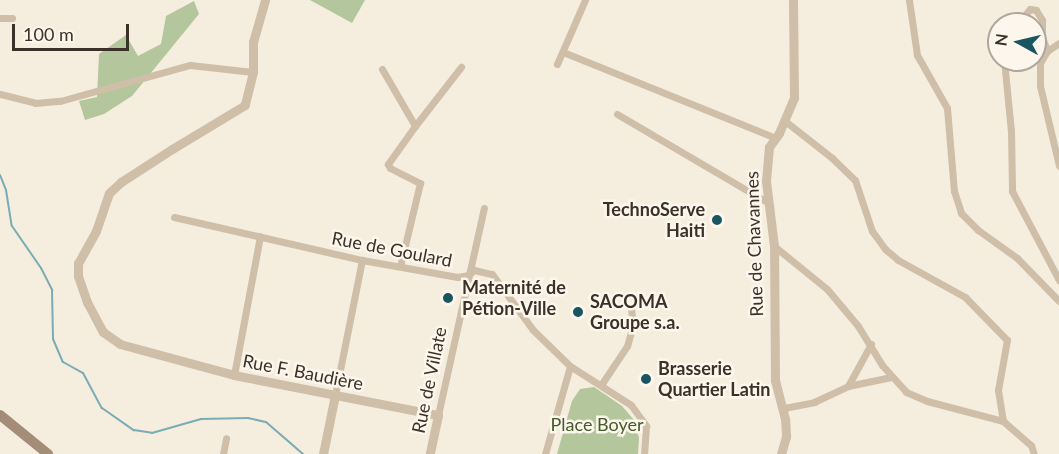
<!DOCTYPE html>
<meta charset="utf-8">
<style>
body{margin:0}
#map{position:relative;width:1059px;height:454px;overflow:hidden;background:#f5edde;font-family:Lato,sans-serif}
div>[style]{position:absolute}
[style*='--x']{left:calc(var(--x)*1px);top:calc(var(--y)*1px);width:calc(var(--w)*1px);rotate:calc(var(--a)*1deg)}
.green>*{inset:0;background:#b3c69c}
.stream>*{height:2px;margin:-1px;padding:0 1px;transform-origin:1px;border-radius:1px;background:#7aacb6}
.minor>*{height:7px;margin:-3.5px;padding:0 3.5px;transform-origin:3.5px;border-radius:3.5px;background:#cfbea8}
.tertiary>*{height:9px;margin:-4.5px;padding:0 4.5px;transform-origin:4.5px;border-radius:4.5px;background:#cfbea8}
.secondary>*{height:10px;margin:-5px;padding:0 5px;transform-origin:5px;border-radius:5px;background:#a38d79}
.dots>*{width:16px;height:16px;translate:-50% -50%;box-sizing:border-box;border:3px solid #fcf6ec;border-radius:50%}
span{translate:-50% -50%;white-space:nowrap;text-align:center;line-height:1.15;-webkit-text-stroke:5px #fcf6ec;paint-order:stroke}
.poi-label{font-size:18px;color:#3b3129;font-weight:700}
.right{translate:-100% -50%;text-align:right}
.left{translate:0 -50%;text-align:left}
.street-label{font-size:18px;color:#3b3129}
.park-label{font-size:18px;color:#445c2a}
.north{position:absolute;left:987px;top:12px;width:60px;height:60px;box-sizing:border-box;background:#fcf6ec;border:2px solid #afa79e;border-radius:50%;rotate:278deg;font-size:16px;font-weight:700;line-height:24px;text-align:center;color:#3b3129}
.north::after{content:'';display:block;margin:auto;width:21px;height:27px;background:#1a5562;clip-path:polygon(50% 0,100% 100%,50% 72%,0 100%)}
.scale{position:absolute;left:12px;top:24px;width:117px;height:27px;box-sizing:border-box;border:3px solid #3b3129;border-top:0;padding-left:8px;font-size:18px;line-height:21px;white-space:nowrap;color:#3b3129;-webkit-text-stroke:4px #fcf6ec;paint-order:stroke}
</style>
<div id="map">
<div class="green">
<i style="clip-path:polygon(310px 0,365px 0,352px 23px)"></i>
<i style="clip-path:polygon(194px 1px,199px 14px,132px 96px,104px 114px,85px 120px,79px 101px,97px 97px,99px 54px,126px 35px,138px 56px,161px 44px,166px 16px)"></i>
<i style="clip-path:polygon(594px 387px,622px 406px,634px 420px,639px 438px,638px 454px,557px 454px,572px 401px,580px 389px)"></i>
</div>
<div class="stream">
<i style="--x:0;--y:175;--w:16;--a:68"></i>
<i style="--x:6;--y:190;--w:36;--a:81"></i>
<i style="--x:12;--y:226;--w:51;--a:55.4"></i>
<i style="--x:41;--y:268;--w:25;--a:63"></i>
<i style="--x:52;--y:290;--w:49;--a:88.8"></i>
<i style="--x:53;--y:339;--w:25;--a:67"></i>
<i style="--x:63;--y:362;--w:23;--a:29"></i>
<i style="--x:83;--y:373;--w:40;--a:62"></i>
<i style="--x:102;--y:408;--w:39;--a:35"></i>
<i style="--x:134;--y:430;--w:18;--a:9"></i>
<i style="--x:152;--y:433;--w:51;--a:-15.9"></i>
<i style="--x:201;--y:419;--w:47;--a:-1.2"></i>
<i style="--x:248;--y:418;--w:18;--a:13"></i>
<i style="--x:266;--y:422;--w:49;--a:40.9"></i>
</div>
<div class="minor">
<i style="--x:909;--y:0;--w:56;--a:81.7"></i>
<i style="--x:917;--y:55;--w:61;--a:60.5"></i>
<i style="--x:947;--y:108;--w:83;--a:85.2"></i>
<i style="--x:954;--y:191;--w:23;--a:72"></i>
<i style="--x:961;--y:213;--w:24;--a:45"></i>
<i style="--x:978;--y:230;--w:48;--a:35.7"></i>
<i style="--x:1017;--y:258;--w:60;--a:45.7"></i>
<i style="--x:0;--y:18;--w:12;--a:0"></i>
<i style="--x:1017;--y:24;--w:20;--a:-49"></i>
<i style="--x:1030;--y:9;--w:6;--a:9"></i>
<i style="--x:1036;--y:10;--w:12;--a:59"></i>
<i style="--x:1042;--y:20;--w:17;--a:90"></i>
<i style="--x:1042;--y:37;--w:15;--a:70"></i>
<i style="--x:1059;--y:43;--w:14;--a:146"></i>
<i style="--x:1047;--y:51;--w:14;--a:120"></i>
<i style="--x:1040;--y:63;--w:23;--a:90"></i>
<i style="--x:1040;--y:86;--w:82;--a:76.6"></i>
<i style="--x:563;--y:52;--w:230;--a:22"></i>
<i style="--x:1004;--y:60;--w:71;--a:84.4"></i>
<i style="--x:1011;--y:131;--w:60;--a:89"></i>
<i style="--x:1012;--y:191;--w:101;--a:62.2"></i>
<i style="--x:557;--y:64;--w:70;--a:-66.4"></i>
<i style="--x:382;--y:69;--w:66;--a:59.9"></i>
<i style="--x:415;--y:126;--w:47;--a:125.4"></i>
<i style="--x:388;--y:164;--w:4;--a:63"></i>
<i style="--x:390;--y:168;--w:34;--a:27"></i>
<i style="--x:420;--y:183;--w:85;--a:103.5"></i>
<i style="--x:0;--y:94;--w:36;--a:14"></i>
<i style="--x:35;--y:103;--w:25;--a:-5"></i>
<i style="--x:60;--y:101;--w:135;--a:-15.5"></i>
<i style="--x:190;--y:65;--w:63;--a:6.3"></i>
<i style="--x:617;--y:114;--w:176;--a:30.4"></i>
<i style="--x:785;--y:121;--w:60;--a:38.2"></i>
<i style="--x:832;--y:158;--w:32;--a:44"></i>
<i style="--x:855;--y:180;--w:54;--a:71.6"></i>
<i style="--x:872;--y:231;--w:22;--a:54"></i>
<i style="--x:885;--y:249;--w:17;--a:40"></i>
<i style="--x:898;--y:260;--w:77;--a:28.9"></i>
<i style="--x:965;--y:297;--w:60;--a:45.7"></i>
<i style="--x:1007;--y:340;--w:51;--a:100.2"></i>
<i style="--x:998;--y:390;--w:31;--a:81"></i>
<i style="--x:415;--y:126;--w:75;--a:-52.1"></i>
<i style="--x:174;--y:217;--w:193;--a:12.9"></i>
<i style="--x:362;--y:260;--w:97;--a:10.1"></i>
<i style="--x:457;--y:277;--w:11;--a:-10"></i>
<i style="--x:468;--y:275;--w:8;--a:-40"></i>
<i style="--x:474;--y:270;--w:18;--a:13"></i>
<i style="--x:492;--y:274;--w:69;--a:53.8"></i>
<i style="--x:533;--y:330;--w:52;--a:44.2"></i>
<i style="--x:570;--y:366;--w:72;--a:32.6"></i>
<i style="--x:631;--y:405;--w:26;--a:54"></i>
<i style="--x:646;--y:426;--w:28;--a:94"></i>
<i style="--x:774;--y:246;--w:68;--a:39.1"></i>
<i style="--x:827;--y:289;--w:48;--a:50"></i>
<i style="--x:858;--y:326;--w:46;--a:58.4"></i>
<i style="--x:882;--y:365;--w:36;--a:48"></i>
<i style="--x:906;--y:392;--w:23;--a:23"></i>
<i style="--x:927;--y:401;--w:79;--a:14.7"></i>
<i style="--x:1003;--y:421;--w:37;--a:41"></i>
<i style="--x:1031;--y:445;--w:9;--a:72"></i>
<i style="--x:234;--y:375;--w:141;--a:-79.4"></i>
<i style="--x:601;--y:385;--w:47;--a:-56.3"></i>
<i style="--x:627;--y:346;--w:22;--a:-74"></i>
<i style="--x:633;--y:325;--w:16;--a:-97"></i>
<i style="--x:848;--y:386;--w:48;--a:-61.3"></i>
<i style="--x:335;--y:395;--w:138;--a:-78.7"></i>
<i style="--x:784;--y:408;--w:31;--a:-11"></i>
<i style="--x:814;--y:402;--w:38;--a:-25"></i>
<i style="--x:848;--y:386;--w:44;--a:-11.8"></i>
<i style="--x:438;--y:415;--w:212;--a:-77.5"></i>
<i style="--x:223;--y:454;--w:16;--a:-79"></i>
<i style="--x:545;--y:454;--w:91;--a:-74.1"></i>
</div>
<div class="tertiary">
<i style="--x:265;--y:0;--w:44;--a:105.9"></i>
<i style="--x:253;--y:42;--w:30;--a:90"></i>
<i style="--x:253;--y:72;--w:34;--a:104"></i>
<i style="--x:245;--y:105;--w:85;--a:148.9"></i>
<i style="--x:172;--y:149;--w:61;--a:147.1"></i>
<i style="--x:121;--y:182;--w:16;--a:137"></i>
<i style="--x:109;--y:193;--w:40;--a:108.9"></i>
<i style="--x:96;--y:231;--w:37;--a:119"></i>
<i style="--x:78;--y:263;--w:13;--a:90"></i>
<i style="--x:78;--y:276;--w:28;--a:71"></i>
<i style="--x:87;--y:302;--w:34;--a:62"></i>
<i style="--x:103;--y:332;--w:21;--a:35"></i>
<i style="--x:120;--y:344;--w:118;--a:15.2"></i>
<i style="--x:234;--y:375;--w:208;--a:11.1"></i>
<i style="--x:438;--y:415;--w:40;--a:102"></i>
<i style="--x:323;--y:454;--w:60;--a:-78.5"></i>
<i style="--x:781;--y:454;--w:19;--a:-74"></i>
<i style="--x:786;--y:436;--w:17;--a:-93"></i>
<i style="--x:785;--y:419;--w:40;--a:-104.4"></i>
<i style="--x:775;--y:380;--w:134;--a:-90.4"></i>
<i style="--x:774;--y:246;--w:65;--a:-97"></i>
<i style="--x:766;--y:181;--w:34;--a:-85"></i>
<i style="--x:769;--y:147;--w:17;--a:-54"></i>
<i style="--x:779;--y:133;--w:38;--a:-67"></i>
<i style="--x:794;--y:98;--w:98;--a:-90.6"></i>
</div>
<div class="secondary">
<i style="--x:0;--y:415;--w:62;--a:39.1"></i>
</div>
<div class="dots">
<i style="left:717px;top:220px;background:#1a5562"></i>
<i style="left:448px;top:298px;background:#1a5562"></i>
<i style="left:578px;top:312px;background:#1a5562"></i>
<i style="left:646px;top:379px;background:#1a5562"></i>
</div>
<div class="poi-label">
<span class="right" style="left:705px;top:220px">TechnoServe<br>Haiti</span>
<span class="left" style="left:462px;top:298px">Maternité de<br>Pétion-Ville</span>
<span class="left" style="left:590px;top:312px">SACOMA<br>Groupe s.a.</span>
<span class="left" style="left:658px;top:379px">Brasserie<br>Quartier Latin</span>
</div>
<div class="street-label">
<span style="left:754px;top:244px;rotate:-92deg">Rue de Chavannes</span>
<span style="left:392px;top:249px;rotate:11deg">Rue de Goulard</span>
<span style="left:303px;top:372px;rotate:11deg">Rue F. Baudière</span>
<span style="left:429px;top:380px;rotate:-78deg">Rue de Villate</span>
</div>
<div class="park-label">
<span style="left:597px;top:424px">Place Boyer</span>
</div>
<div class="north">N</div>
<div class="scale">100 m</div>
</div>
